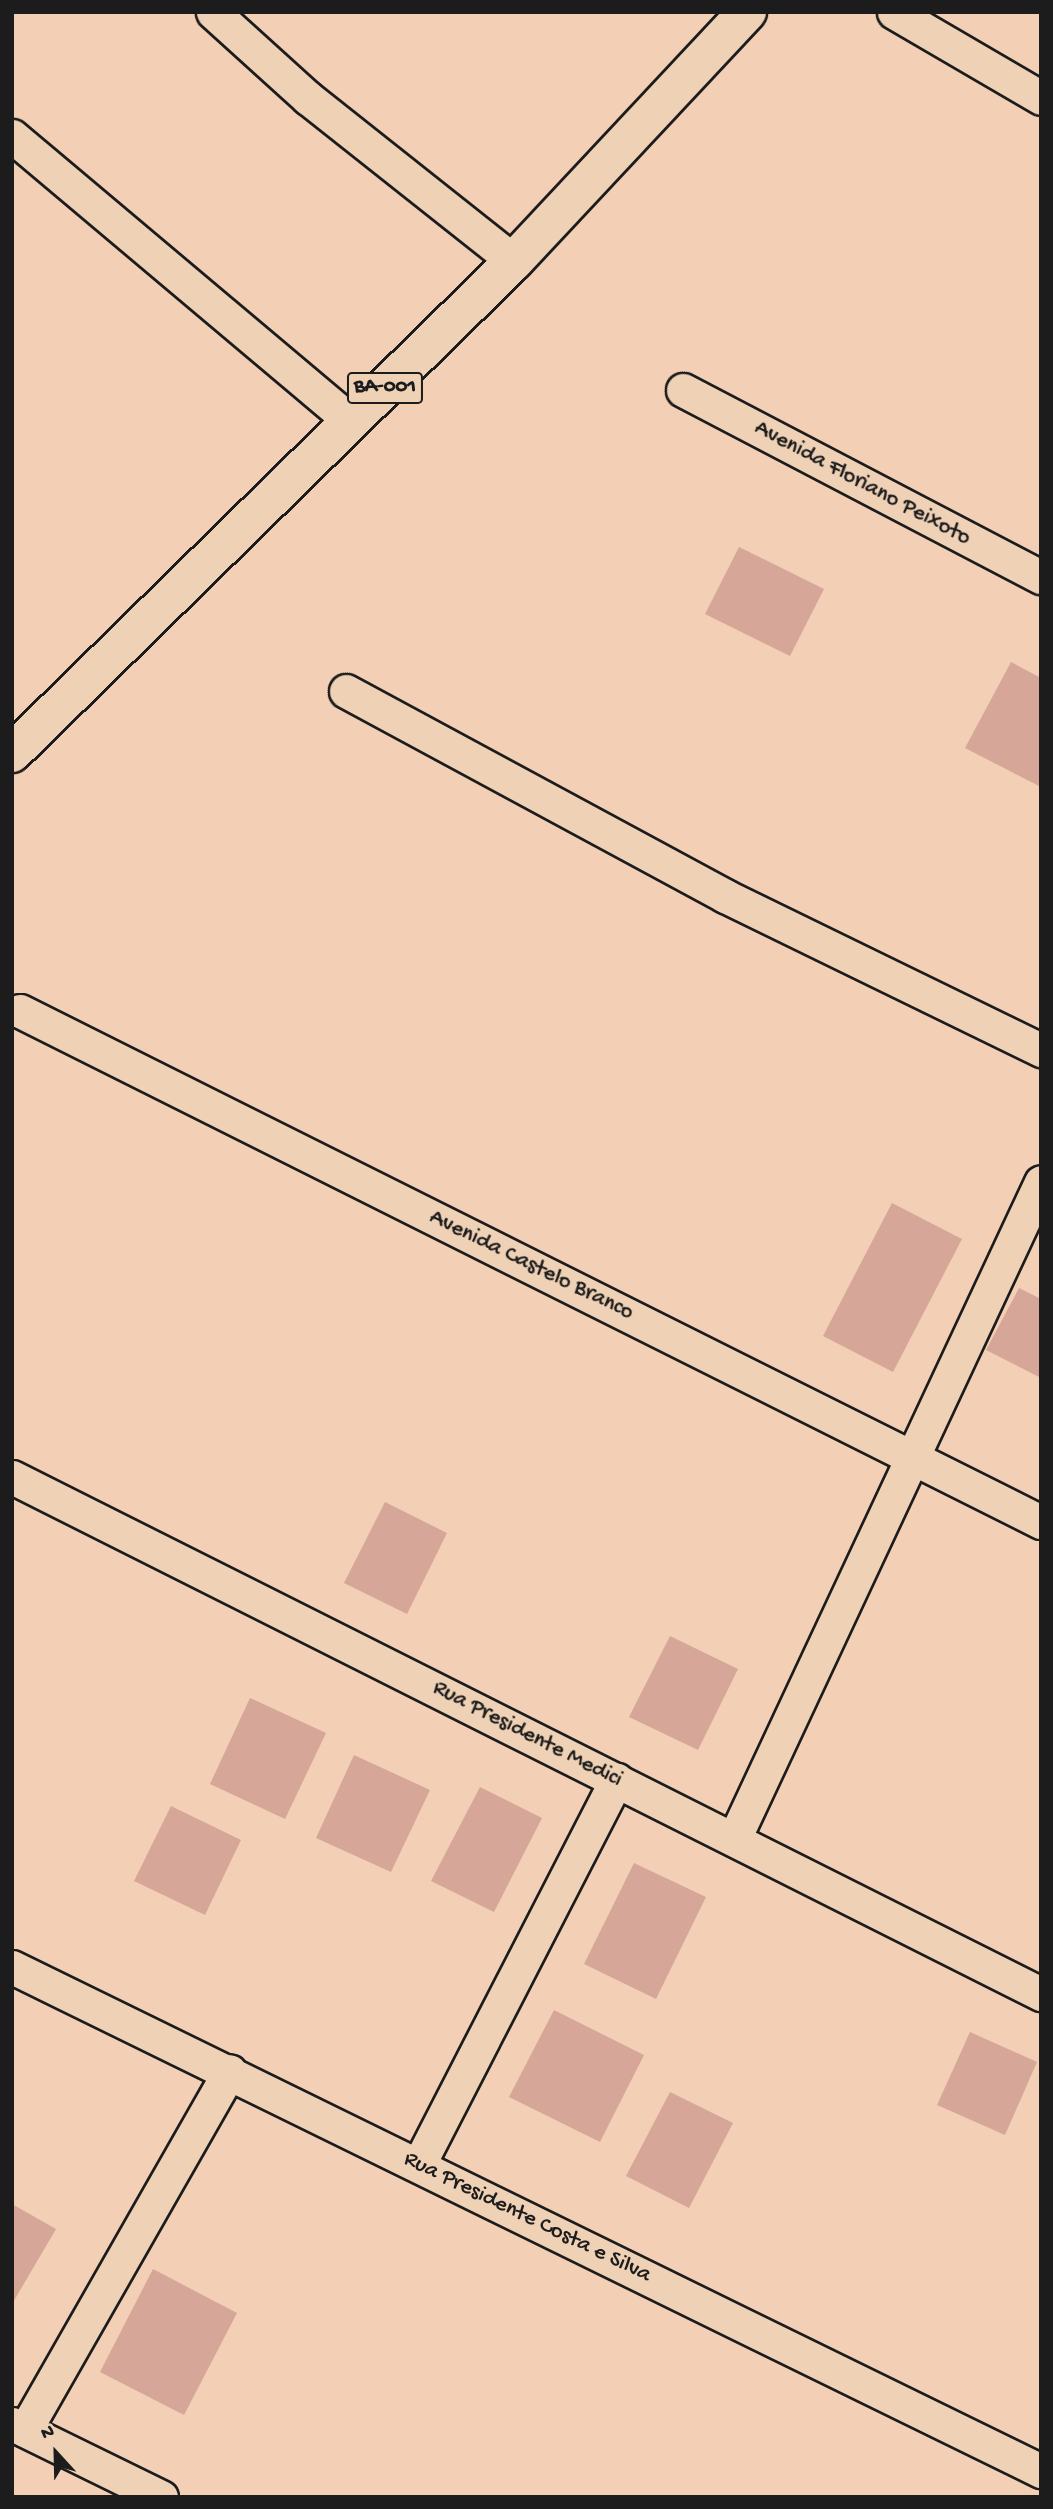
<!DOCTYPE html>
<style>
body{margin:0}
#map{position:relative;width:1053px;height:2509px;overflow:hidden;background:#f2cfb5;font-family:"Gochi Hand",sans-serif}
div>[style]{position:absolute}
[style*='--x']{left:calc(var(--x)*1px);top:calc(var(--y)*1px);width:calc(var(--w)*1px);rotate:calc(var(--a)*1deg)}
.building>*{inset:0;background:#d6a798}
.roads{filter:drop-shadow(2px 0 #1c1c1c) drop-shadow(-2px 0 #1c1c1c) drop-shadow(0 2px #1c1c1c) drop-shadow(0 -2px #1c1c1c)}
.street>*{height:33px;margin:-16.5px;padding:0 16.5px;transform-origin:16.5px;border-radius:16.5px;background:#efd1b5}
.primary>*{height:38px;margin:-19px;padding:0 19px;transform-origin:19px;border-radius:19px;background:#efd1b5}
span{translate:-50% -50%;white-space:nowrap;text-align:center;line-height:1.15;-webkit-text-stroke:5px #efd1b5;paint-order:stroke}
.shield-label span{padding:2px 5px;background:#efd1b5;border:2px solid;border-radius:5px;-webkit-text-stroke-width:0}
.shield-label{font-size:21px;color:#1c1c1c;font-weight:700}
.street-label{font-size:23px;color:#1c1c1c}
.frame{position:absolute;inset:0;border:14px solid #1c1c1c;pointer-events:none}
.north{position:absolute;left:21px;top:2418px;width:70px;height:70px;-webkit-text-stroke:5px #efd1b5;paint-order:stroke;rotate:338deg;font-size:19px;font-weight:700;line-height:28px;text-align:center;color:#1c1c1c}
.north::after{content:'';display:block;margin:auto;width:24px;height:32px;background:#1c1c1c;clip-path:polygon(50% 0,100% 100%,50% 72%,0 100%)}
</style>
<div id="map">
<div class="building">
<i style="clip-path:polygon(739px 547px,824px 589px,790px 656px,705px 614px)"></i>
<i style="clip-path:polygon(1011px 662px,1041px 678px,1041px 787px,965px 748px)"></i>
<i style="clip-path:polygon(892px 1203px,962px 1239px,893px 1372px,823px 1336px)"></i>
<i style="clip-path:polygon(1019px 1288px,1041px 1299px,1041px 1378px,986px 1350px)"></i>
<i style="clip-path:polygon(385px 1502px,447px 1533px,407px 1614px,344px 1583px)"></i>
<i style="clip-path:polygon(670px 1636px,738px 1669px,698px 1750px,629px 1717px)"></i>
<i style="clip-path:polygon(250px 1698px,326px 1733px,285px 1819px,210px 1784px)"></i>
<i style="clip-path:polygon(354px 1755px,430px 1790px,391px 1872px,316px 1838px)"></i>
<i style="clip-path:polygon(480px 1787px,542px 1818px,494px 1912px,431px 1881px)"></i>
<i style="clip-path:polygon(171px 1806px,241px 1840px,205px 1915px,134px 1881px)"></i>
<i style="clip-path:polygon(634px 1863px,706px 1897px,656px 1999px,584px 1964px)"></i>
<i style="clip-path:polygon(554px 2010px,644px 2055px,600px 2142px,509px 2097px)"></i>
<i style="clip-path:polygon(970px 2032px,1037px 2062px,1005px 2135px,937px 2105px)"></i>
<i style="clip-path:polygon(670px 2092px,733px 2123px,689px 2208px,626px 2176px)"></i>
<i style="clip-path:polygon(12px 2204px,56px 2229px,12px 2304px)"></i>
<i style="clip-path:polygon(153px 2269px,237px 2313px,184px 2415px,100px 2372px)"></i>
</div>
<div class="roads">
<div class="street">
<i style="--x:213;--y:12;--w:128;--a:42.2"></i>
<i style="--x:308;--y:98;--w:263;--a:38.4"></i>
<i style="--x:894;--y:12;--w:170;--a:30.3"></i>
<i style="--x:12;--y:136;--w:443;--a:40.1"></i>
<i style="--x:683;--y:390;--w:404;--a:27.6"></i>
<i style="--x:346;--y:691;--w:431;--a:28.4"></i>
<i style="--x:725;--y:896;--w:352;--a:26"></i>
<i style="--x:20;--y:1011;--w:1142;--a:26.59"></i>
<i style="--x:12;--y:1477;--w:1152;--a:26.68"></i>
<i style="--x:734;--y:1839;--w:725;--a:-64.95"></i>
<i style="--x:12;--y:1967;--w:1146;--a:26.1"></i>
<i style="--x:419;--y:2164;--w:432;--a:-62.8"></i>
<i style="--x:12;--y:2424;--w:166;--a:26.1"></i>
<i style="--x:25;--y:2430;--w:413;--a:-60.3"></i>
</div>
<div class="primary">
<i style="--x:12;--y:753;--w:703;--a:-44.42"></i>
<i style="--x:514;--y:261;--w:341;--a:-46.9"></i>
</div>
</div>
<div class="shield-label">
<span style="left:385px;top:388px">BA-001</span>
</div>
<div class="street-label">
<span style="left:862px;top:484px;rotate:28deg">Avenida Floriano Peixoto</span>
<span style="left:531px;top:1266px;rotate:26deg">Avenida Castelo Branco</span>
<span style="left:527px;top:1735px;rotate:27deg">Rua Presidente Medici</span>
<span style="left:527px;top:2218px;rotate:26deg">Rua Presidente Costa e Silva</span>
</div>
<div class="frame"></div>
<div class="north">N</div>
</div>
